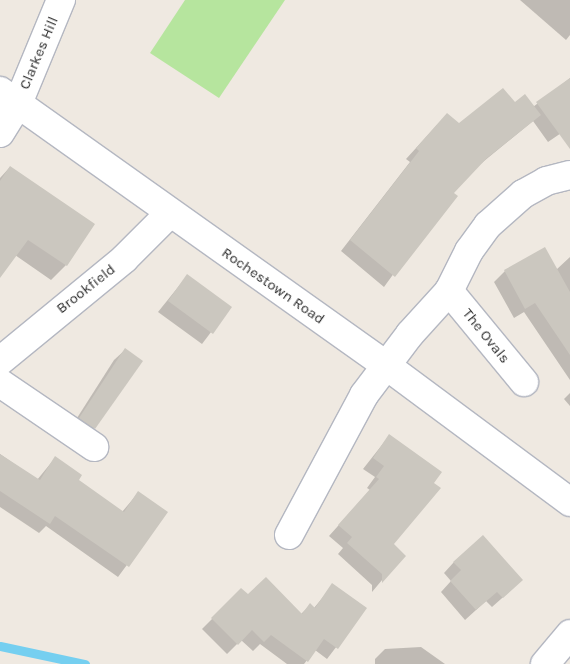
<!DOCTYPE html>
<style>
body{margin:0}
#map{position:relative;width:570px;height:664px;overflow:hidden;background:#efe9e1;font-family:Karla,sans-serif}
div>[style]{position:absolute}
[style*='--x']{left:calc(var(--x)*1px);top:calc(var(--y)*1px);width:calc(var(--w)*1px);rotate:calc(var(--a)*1deg)}
.green>*{inset:0;background:#b6e59e}
.shadow>*{inset:0;background:#0003}
.stream>*{height:9px;margin:-4.5px;padding:0 4.5px;transform-origin:4.5px;border-radius:4.5px;background:#75cff0}
.building>*{inset:0;background:#cbc7bf}
.roads{filter:drop-shadow(1px 0 #b4b7c1) drop-shadow(-1px 0 #b4b7c1) drop-shadow(0 1px #b4b7c1) drop-shadow(0 -1px #b4b7c1)}
.minor>*{height:28px;margin:-14px;padding:0 14px;transform-origin:14px;border-radius:14px;background:#fff}
.tertiary>*{height:28px;margin:-14px;padding:0 14px;transform-origin:14px;border-radius:14px;background:#fff}
.secondary>*{height:28px;margin:-14px;padding:0 14px;transform-origin:14px;border-radius:14px;background:#fff}
span{translate:-50% -50%;white-space:nowrap;text-align:center;line-height:1.15;-webkit-text-stroke:5px #fff;paint-order:stroke}
.street-label{font-size:15px;color:#2e2e2e}
</style>
<div id="map">
<div class="green">
<i style="clip-path:polygon(185px 0,285px 0,219px 98px,150px 53px)"></i>
</div>
<div class="shadow">
<i style="clip-path:polygon(520px 0,570px 0,570px 35px,566px 40px)"></i>
<i style="clip-path:polygon(570px 78px,570px 133px,567px 129px,548px 142px,533px 121px,478px 166px,452px 193px,384px 287px,341px 251px,410px 162px,406px 159px,437px 125px,459px 125px,515px 104px,533px 107px)"></i>
<i style="clip-path:polygon(10px 167px,66px 265px,51px 280px,15px 255px,0 275px,0 178px)"></i>
<i style="clip-path:polygon(545px 249px,556px 270px,570px 257px,570px 380px,524px 312px,514px 318px,494px 282px,505px 271px)"></i>
<i style="clip-path:polygon(187px 276px,230px 307px,202px 344px,158px 312px)"></i>
<i style="clip-path:polygon(125px 350px,94px 428px,84px 438px,70px 429px,114px 360px)"></i>
<i style="clip-path:polygon(570px 393px,570px 406px,564px 399px)"></i>
<i style="clip-path:polygon(389px 436px,432px 483px,392px 544px,403px 555px,372px 592px,372px 585px,338px 554px,343px 548px,329px 536px,370px 490px,367px 488px,375px 477px,363px 469px)"></i>
<i style="clip-path:polygon(0 454px,37px 480px,55px 458px,77px 480px,122px 512px,138px 493px,166px 512px,118px 577px,46px 526px,39px 533px,0 507px)"></i>
<i style="clip-path:polygon(454px 562px,511px 590px,492px 607px,486px 601px,465px 620px,441px 592px,451px 581px,444px 573px)"></i>
<i style="clip-path:polygon(333px 585px,366px 608px,327px 659px,315px 650px,304px 664px,287px 664px,260px 644px,253px 651px,241px 640px,227px 654px,202px 629px,241px 590px,248px 596px,301px 614px,310px 605px,314px 608px)"></i>
<i style="clip-path:polygon(421px 647px,445px 664px,375px 664px,375px 659px,385px 649px)"></i>
</div>
<div class="stream">
<i style="--x:0;--y:646;--w:87;--a:12"></i>
</div>
<div class="building">
<i style="clip-path:polygon(570px 78px,570px 149px,536px 102px)"></i>
<i style="clip-path:polygon(503px 88px,515px 102px,525px 94px,541px 115px,487px 158px,454px 193px,458px 196px,395px 277px,350px 240px,419px 151px,416px 148px,447px 113px,459px 123px)"></i>
<i style="clip-path:polygon(10px 166px,95px 224px,67px 266px,28px 240px,0 278px,0 181px)"></i>
<i style="clip-path:polygon(545px 247px,570px 292px,570px 355px,535px 303px,525px 309px,504px 270px)"></i>
<i style="clip-path:polygon(187px 274px,232px 307px,213px 334px,168px 301px)"></i>
<i style="clip-path:polygon(125px 348px,143px 361px,95px 429px,79px 418px)"></i>
<i style="clip-path:polygon(389px 434px,442px 472px,434px 483px,441px 488px,394px 544px,406px 556px,382px 583px,382px 574px,347px 543px,352px 537px,338px 525px,379px 479px,376px 477px,384px 466px,373px 458px)"></i>
<i style="clip-path:polygon(0 454px,40px 480px,55px 456px,82px 475px,79px 480px,124px 512px,138px 491px,168px 512px,129px 567px,55px 516px,50px 524px,0 491px)"></i>
<i style="clip-path:polygon(483px 535px,523px 580px,503px 598px,497px 592px,476px 610px,450px 581px,461px 570px,453px 562px)"></i>
<i style="clip-path:polygon(266px 577px,302px 614px,310px 603px,315px 608px,332px 583px,367px 608px,338px 649px,324px 639px,308px 662px,271px 635px,264px 642px,252px 630px,238px 645px,211px 618px,241px 588px,248px 594px)"></i>
</div>
<div class="roads">
<div class="minor">
<i style="--x:0;--y:133;--w:32;--a:-58"></i>
<i style="--x:449;--y:291;--w:118;--a:50.5"></i>
<i style="--x:0;--y:361;--w:161;--a:-39.4"></i>
<i style="--x:124;--y:259;--w:64;--a:-45"></i>
<i style="--x:0;--y:383;--w:114;--a:34.2"></i>
<i style="--x:289;--y:535;--w:159;--a:-61.8"></i>
<i style="--x:364;--y:395;--w:76;--a:-53"></i>
<i style="--x:410;--y:334;--w:58;--a:-47.8"></i>
<i style="--x:449;--y:291;--w:45;--a:-63.4"></i>
<i style="--x:469;--y:251;--w:32;--a:-54"></i>
<i style="--x:488;--y:225;--w:47;--a:-41.5"></i>
<i style="--x:523;--y:194;--w:26;--a:-29"></i>
<i style="--x:546;--y:181;--w:25;--a:-14"></i>
<i style="--x:545;--y:664;--w:39;--a:-50"></i>
</div>
<div class="tertiary">
<i style="--x:17;--y:106;--w:115;--a:-67.5"></i>
</div>
<div class="secondary">
<i style="--x:0;--y:91;--w:475;--a:35.4"></i>
<i style="--x:387;--y:366;--w:228;--a:36.6"></i>
</div>
</div>
<div class="street-label">
<span style="left:39px;top:53px;rotate:-67deg">Clarkes Hill</span>
<span style="left:273px;top:286px;rotate:35deg">Rochestown Road</span>
<span style="left:86px;top:289px;rotate:-38deg">Brookfield</span>
<span style="left:486px;top:336px;rotate:51deg">The Ovals</span>
</div>
</div>
